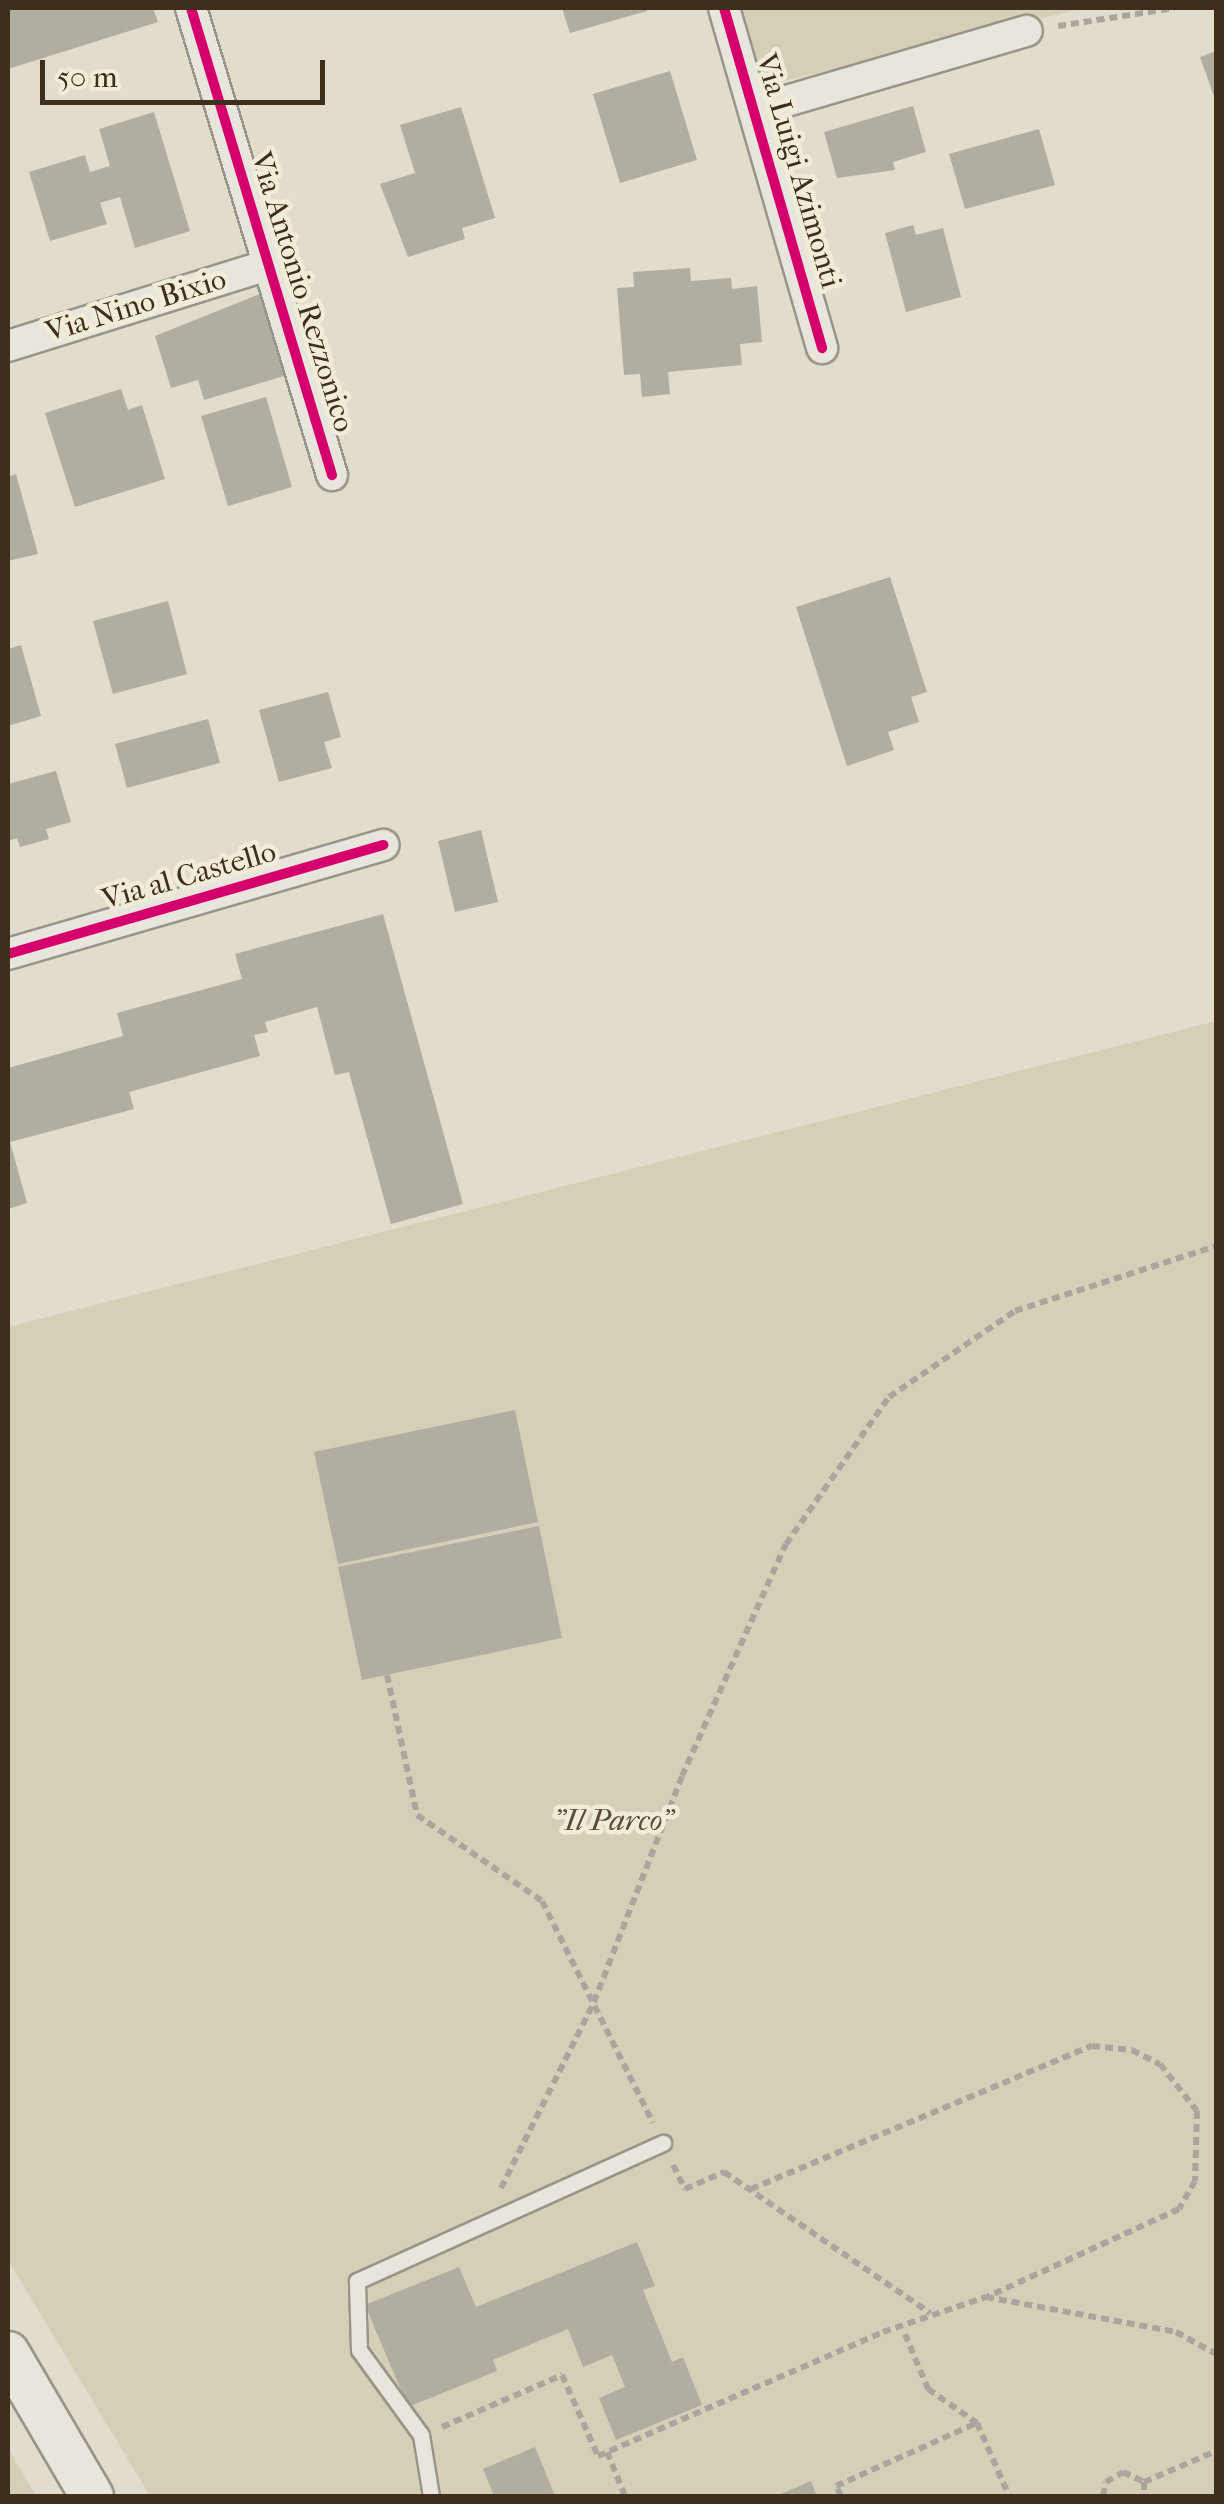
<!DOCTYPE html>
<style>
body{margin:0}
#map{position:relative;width:1224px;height:2504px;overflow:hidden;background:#e1dccb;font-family:"IM FELL French Canon",serif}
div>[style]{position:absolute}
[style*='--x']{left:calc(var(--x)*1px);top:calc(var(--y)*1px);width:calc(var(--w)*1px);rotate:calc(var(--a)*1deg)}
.green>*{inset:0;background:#d6cfb7}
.building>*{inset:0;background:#b2ada1}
.path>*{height:6px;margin-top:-3px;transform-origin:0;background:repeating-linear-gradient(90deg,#aaa69d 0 8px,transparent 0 13px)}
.roads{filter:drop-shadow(2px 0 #999488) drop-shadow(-2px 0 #999488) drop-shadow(0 2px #999488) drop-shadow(0 -2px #999488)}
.service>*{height:15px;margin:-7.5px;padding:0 7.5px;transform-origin:7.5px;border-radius:7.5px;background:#e8e5dc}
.minor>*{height:30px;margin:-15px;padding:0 15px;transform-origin:15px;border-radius:15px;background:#e8e5dc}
.secondary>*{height:42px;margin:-21px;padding:0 21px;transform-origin:21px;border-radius:21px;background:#e8e5dc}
.cycleway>*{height:10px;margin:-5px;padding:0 5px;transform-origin:5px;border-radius:5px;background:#d6006c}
span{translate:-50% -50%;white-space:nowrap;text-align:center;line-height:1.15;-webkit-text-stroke:9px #f1ecd7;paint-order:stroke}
.street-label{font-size:30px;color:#3e2f1c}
.park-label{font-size:30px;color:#5b4d38;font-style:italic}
.frame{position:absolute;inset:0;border:10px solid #3e2f1c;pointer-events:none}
.scale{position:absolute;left:40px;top:60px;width:285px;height:45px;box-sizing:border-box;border:5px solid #3e2f1c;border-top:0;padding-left:12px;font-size:30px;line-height:35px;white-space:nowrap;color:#3e2f1c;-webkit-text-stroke:8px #f1ecd7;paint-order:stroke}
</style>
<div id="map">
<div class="green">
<i style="clip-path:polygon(742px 8px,1084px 8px,759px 87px)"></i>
<i style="clip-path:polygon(1216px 1021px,1216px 2496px,150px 2496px,8px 2260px,8px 1327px)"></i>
<i style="clip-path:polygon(8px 2448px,36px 2496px,8px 2496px)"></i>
</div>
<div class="building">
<i style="clip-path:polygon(8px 8px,153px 8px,158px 22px,8px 69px)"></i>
<i style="clip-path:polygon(562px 8px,646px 8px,647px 11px,570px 33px)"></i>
<i style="clip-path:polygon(1216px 51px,1216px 102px,1200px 57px)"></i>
<i style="clip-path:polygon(670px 71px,697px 160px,620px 183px,593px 94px)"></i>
<i style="clip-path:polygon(913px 106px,926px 152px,893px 162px,895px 170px,837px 178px,824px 132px)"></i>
<i style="clip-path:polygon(461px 107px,495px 218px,462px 228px,465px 239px,408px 257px,380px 184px,415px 173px,400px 125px)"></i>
<i style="clip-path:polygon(154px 112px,190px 231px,135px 248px,120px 197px,100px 203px,107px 224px,50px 241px,29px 172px,85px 155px,90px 172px,110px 166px,99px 129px)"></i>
<i style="clip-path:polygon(1039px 129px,1055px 185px,965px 209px,949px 154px)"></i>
<i style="clip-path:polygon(913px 225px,916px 235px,943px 228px,961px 297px,906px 312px,885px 233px)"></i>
<i style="clip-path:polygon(690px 268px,691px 281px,731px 278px,732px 289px,757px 286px,762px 342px,740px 344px,742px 365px,668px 372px,670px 394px,642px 397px,640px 374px,624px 375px,617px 288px,634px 287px,633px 272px)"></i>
<i style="clip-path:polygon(260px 294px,284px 376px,204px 400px,198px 380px,171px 388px,155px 336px)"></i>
<i style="clip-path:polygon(121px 389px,128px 410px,142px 405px,165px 479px,75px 507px,45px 413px)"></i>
<i style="clip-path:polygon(266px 397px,292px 487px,228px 506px,201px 416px)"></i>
<i style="clip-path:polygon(16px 474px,38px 554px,8px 561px,8px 477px)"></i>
<i style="clip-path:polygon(890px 577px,927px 692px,911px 697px,919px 722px,888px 732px,894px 750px,847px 766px,796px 607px)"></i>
<i style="clip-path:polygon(168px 601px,187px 674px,113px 694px,93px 621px)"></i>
<i style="clip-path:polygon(21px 645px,41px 716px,8px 726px,8px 649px)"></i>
<i style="clip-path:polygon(328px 692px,341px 737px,324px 742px,332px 768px,279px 782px,259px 710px)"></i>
<i style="clip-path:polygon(208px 719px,220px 763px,127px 788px,115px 744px)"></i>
<i style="clip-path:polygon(56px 771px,71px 822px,46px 829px,49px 839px,20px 847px,17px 838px,8px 841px,8px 784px)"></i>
<i style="clip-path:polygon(481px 830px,498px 902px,455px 912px,438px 841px)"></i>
<i style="clip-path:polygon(383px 914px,463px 1204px,391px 1224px,349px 1072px,335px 1075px,317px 1007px,265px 1022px,268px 1032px,254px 1035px,260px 1056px,129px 1092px,134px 1109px,10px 1142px,27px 1203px,8px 1209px,8px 1068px,123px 1036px,117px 1013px,242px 979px,235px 954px)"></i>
<i style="clip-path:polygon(515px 1410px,538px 1522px,338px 1564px,314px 1452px)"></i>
<i style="clip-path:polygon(539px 1526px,562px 1638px,362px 1680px,338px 1567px)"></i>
<i style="clip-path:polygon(637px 2242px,655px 2286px,643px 2290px,672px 2362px,683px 2357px,702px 2405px,616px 2440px,599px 2398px,625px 2387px,612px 2355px,583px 2367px,568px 2329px,493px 2360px,497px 2371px,408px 2407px,365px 2305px,459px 2267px,476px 2307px)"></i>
<i style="clip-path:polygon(535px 2447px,555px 2496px,494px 2496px,483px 2469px)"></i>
<i style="clip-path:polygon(811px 2481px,817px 2496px,776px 2496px)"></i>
</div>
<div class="path">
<i style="--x:1058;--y:26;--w:118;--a:-8.7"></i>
<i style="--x:387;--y:1675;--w:143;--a:77.9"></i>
<i style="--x:417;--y:1815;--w:152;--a:34.5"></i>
<i style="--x:542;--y:1901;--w:248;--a:63.4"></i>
<i style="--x:673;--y:2165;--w:27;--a:63"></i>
<i style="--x:685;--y:2189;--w:43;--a:-23.6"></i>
<i style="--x:724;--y:2172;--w:250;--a:34.4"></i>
<i style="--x:501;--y:2188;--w:208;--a:-63.4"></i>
<i style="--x:594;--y:2002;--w:243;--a:-68.7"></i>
<i style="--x:682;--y:1776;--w:254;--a:-65.9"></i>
<i style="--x:786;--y:1544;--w:179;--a:-55"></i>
<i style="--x:889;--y:1397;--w:153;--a:-34.3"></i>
<i style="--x:1015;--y:1311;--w:211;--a:-17.9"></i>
<i style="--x:751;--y:2189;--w:370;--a:-22.8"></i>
<i style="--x:1092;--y:2046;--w:40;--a:5.7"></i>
<i style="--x:1132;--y:2050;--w:31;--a:27"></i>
<i style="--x:1160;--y:2064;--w:60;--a:51.8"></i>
<i style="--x:1197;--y:2111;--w:70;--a:91.6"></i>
<i style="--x:1195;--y:2181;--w:32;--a:120"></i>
<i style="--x:1179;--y:2209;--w:211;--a:155.4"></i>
<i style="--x:905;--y:2334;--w:60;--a:67.3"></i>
<i style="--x:928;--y:2389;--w:60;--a:34.8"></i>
<i style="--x:442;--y:2427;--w:131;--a:-23.4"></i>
<i style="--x:562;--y:2375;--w:89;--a:66"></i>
<i style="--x:598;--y:2456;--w:311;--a:-23.5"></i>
<i style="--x:883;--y:2332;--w:109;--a:-18.8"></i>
<i style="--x:986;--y:2297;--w:193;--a:10.4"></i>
<i style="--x:1176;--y:2332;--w:46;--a:28.8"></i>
<i style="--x:607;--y:2452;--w:48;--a:67.8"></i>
<i style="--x:1144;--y:2482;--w:78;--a:-23.3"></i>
<i style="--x:841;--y:2496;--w:11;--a:-117"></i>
<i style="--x:836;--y:2486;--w:154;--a:-24.1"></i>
<i style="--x:977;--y:2423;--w:80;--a:66.3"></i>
<i style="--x:1103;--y:2496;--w:14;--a:-78"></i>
<i style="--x:1106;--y:2482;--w:20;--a:-30"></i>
<i style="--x:1123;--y:2472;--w:23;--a:25"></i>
<i style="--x:1144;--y:2482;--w:14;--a:90"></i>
</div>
<div class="roads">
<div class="service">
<i style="--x:431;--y:2496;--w:62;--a:-99.3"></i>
<i style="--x:421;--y:2435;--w:105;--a:-126.1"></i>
<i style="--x:359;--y:2350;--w:69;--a:-91.7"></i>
<i style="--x:357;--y:2281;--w:336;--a:-24.3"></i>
</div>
<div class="minor">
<i style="--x:191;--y:8;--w:488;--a:73.2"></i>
<i style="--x:724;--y:8;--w:354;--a:73.9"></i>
<i style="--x:756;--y:110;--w:282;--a:-16.3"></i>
<i style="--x:8;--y:346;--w:269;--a:-17.3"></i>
<i style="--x:8;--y:954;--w:391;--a:-16.2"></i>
</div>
<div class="secondary">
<i style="--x:8;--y:2353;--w:166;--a:59.6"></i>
</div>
</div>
<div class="cycleway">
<i style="--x:191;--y:8;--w:488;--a:73.2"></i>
<i style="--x:724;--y:8;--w:354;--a:73.9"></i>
<i style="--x:8;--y:954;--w:391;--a:-16.2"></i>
</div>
<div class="street-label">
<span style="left:798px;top:171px;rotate:74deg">Via Luigi Azimonti</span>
<span style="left:302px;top:292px;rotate:73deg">Via Antonio Rezzonico</span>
<span style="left:136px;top:306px;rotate:-17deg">Via Nino Bixio</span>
<span style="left:189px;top:876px;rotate:-16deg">Via al Castello</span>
</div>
<div class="park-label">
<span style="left:613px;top:1821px">"Il Parco"</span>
</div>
<div class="frame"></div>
<div class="scale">50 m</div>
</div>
